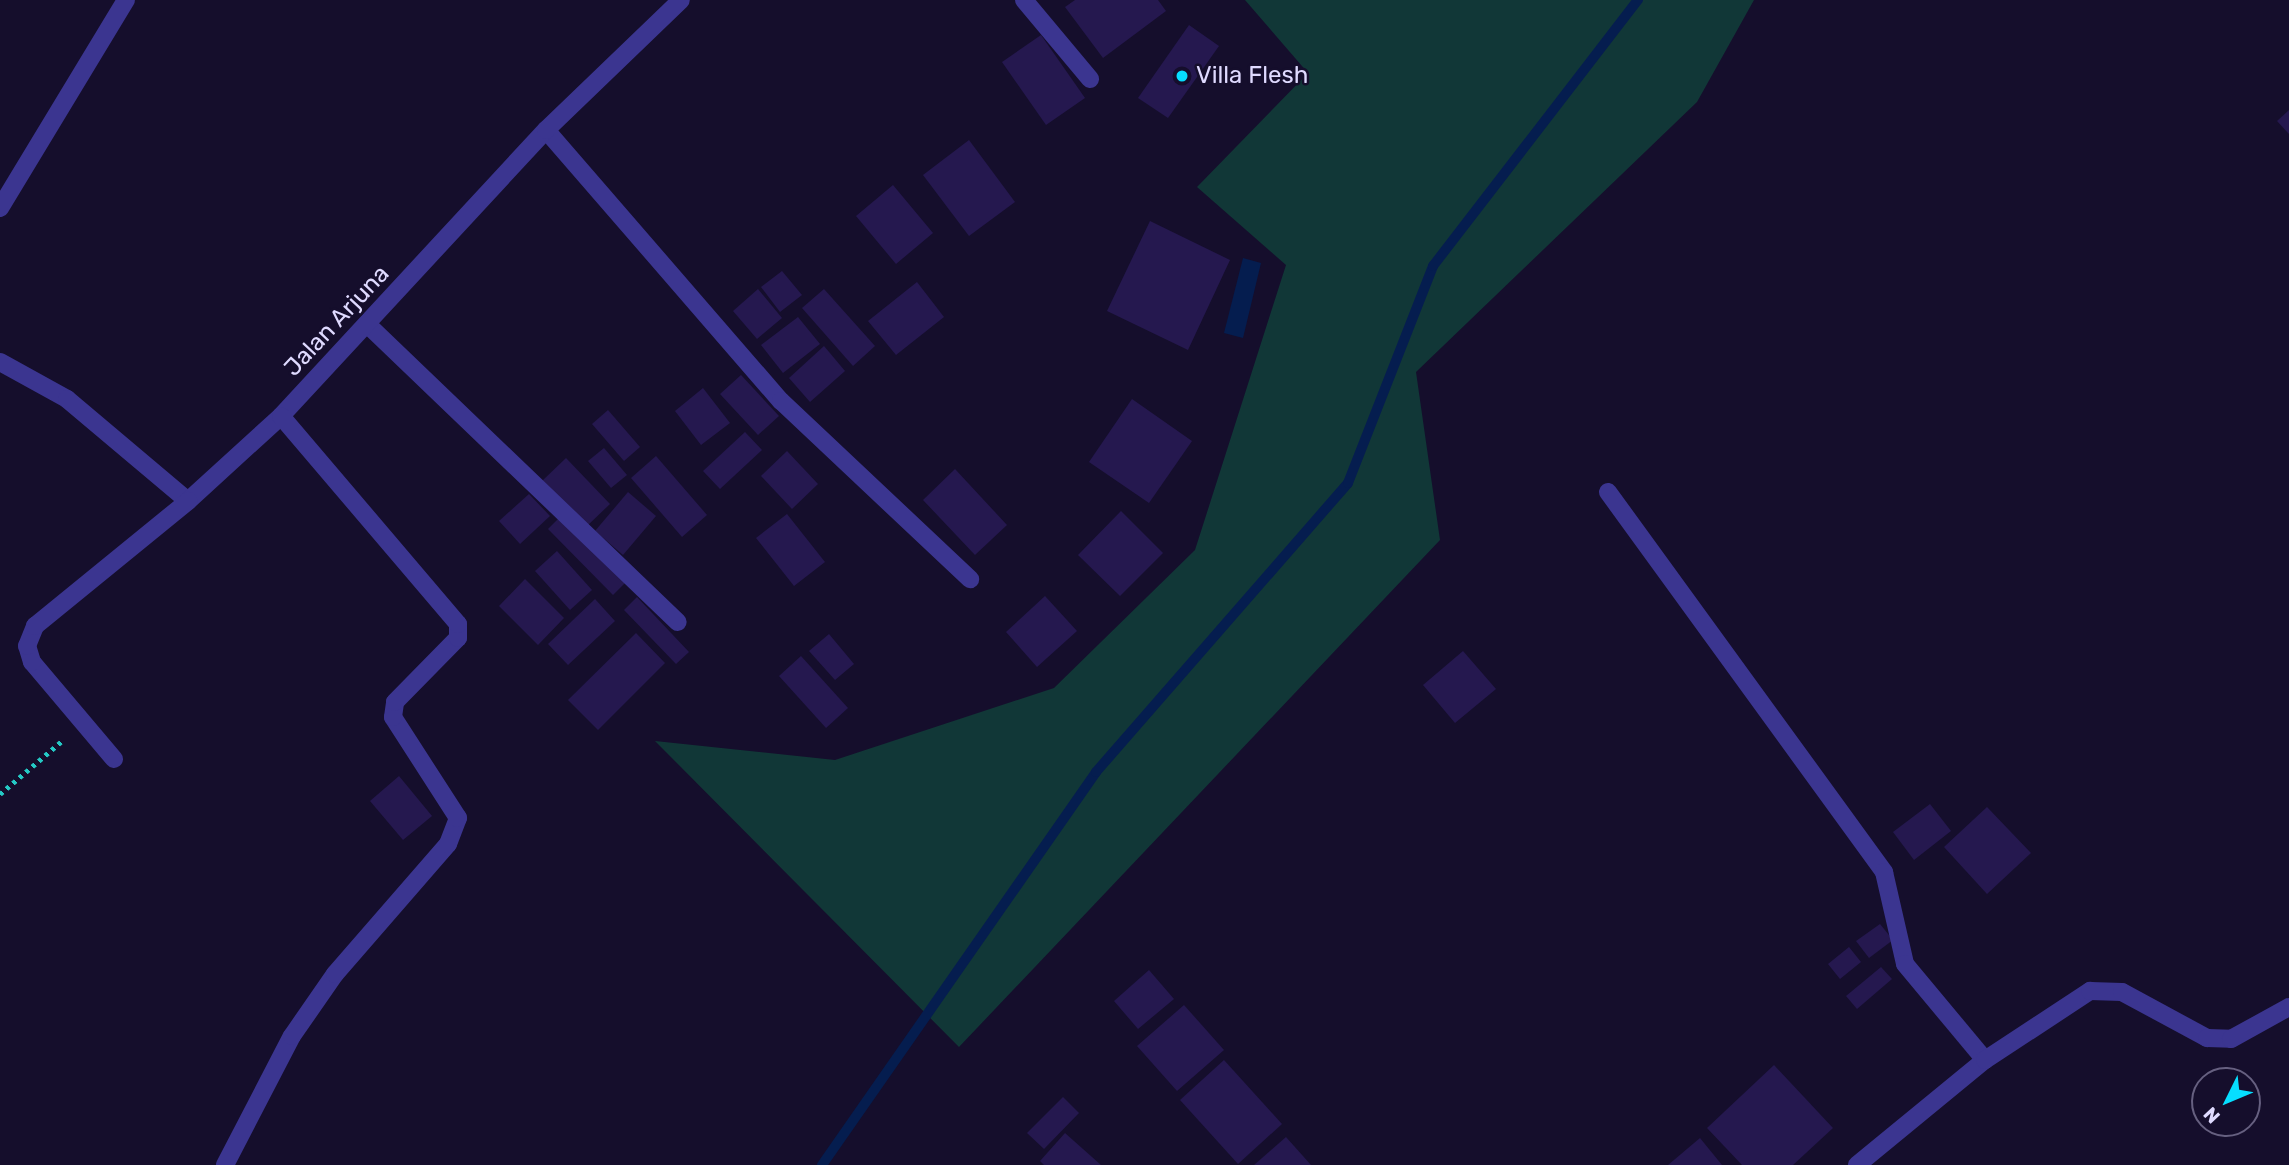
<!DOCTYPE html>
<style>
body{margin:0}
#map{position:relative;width:2289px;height:1165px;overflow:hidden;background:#150e2c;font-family:Rubik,sans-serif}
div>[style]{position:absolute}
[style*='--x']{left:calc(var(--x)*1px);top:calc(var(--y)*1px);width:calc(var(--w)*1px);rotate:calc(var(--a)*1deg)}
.green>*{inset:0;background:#113737}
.water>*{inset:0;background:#051d4f}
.stream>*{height:10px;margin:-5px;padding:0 5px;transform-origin:5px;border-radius:5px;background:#051d4f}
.building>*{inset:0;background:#25184f}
.path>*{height:4.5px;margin-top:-2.25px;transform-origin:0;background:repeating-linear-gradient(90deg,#24c9c5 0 3.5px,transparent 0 8.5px)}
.lane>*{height:18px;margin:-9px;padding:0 9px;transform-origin:9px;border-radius:9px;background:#3b3590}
.street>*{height:18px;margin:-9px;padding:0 9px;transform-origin:9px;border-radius:9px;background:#3b3590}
.dots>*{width:19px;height:19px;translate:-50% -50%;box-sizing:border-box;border:4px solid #150e2c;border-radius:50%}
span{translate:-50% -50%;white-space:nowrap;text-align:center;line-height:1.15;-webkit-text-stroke:5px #150e2c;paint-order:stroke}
.poi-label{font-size:24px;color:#dfdaff}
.left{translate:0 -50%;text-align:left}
.street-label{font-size:24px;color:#dfdaff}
.north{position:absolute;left:2191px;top:1067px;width:70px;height:70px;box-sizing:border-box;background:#150e2c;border:2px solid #666080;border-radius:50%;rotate:227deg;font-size:19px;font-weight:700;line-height:28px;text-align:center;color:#dfdaff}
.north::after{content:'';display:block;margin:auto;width:24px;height:32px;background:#06deff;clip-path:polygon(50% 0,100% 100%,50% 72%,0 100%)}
</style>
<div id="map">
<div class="green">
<i style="clip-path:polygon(1245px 0,1754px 0,1697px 102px,1416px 372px,1440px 540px,959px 1047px,655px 741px,835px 760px,1054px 688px,1195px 550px,1286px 265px,1197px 187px,1308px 73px)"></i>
</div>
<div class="water">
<i style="clip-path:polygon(1243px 258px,1261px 263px,1243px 338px,1224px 333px)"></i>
</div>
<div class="stream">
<i style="--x:822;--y:1165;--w:479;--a:-55.1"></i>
<i style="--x:1096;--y:772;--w:383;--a:-48.9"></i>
<i style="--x:1348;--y:483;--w:233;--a:-68.6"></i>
<i style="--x:1433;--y:266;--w:336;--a:-52.4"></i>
</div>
<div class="building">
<i style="clip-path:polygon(1075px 0,1158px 0,1166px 11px,1103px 58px,1065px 7px)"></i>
<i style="clip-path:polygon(1189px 25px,1219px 46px,1168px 118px,1138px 98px)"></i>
<i style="clip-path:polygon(1041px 35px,1085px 98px,1046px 125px,1002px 62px)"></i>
<i style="clip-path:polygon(2289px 110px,2289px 134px,2277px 121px)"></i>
<i style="clip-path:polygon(969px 140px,1015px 202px,969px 236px,923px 175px)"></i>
<i style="clip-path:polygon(893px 185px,933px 233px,896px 264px,856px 216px)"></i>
<i style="clip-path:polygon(1150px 221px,1230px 260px,1188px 350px,1107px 311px)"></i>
<i style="clip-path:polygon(782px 271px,802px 295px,780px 312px,761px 287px)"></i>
<i style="clip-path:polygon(917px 282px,944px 317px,896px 355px,868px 321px)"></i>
<i style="clip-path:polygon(758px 289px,782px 318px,757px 339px,733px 311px)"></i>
<i style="clip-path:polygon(824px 289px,875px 346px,853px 366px,802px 308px)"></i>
<i style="clip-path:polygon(798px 317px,820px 344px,783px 373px,761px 345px)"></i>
<i style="clip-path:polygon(824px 346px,845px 371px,810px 402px,789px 378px)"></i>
<i style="clip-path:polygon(741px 375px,779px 416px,758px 435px,720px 394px)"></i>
<i style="clip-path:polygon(703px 388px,730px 423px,701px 445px,675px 411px)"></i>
<i style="clip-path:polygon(1132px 399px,1192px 441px,1149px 503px,1089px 462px)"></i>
<i style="clip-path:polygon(608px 410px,640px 447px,624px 461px,592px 424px)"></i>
<i style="clip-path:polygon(745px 432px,762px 450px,720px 489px,703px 471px)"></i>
<i style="clip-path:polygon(604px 448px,627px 475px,611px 488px,588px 461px)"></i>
<i style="clip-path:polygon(787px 451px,818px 484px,792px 509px,761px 476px)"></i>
<i style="clip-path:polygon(656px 456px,707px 515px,682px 537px,631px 478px)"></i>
<i style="clip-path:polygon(566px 458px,610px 504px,586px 527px,542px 481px)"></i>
<i style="clip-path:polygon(955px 469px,1007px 525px,975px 555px,923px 500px)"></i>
<i style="clip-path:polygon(628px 492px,656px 516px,623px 555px,595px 531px)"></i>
<i style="clip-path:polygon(529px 494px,550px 516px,520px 544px,499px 521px)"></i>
<i style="clip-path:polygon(1121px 511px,1163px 553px,1120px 596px,1078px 555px)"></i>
<i style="clip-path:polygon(787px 514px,825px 562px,794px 586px,756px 538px)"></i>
<i style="clip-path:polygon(561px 516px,626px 582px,613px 595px,548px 529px)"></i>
<i style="clip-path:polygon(557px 551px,592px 590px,570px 610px,535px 571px)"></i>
<i style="clip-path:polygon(525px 579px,564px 618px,538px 645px,499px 606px)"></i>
<i style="clip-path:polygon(1045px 596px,1077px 631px,1037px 667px,1006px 632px)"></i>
<i style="clip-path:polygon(637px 597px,689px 652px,676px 664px,624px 610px)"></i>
<i style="clip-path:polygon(595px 599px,615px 621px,568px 665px,548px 644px)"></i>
<i style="clip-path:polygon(636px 633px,665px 663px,598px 730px,568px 700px)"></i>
<i style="clip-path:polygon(829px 634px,854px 664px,835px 680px,809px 651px)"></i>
<i style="clip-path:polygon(1463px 651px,1496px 689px,1455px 723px,1423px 685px)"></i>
<i style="clip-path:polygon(801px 656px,848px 708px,826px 728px,779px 676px)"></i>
<i style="clip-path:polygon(399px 776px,432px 816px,403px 840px,370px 801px)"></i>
<i style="clip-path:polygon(1930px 804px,1951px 831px,1914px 860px,1893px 832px)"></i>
<i style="clip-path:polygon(1987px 807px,2031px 853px,1987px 894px,1944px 847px)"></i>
<i style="clip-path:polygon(1880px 924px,1893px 940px,1869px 958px,1856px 941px)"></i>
<i style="clip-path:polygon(1849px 947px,1861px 962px,1840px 979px,1828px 964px)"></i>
<i style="clip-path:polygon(1881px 967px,1892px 979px,1857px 1009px,1846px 996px)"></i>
<i style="clip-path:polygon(1149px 970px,1174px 999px,1138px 1029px,1114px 1001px)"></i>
<i style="clip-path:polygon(1184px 1005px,1224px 1050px,1177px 1091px,1137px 1046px)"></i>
<i style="clip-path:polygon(1224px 1060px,1282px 1124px,1238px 1164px,1180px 1100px)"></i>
<i style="clip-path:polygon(1774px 1065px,1833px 1128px,1793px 1165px,1742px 1165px,1707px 1128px)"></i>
<i style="clip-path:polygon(1063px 1097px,1079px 1113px,1044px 1149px,1027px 1133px)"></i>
<i style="clip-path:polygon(1065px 1133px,1101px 1165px,1044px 1165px,1040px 1161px)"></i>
<i style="clip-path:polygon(1286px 1137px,1311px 1165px,1254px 1165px)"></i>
<i style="clip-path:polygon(1700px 1138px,1722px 1165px,1668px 1165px)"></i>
</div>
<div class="path">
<i style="--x:0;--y:794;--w:83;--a:-40.6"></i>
</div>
<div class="lane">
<i style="--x:1024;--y:0;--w:103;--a:50.1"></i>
<i style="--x:546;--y:130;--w:359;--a:49.1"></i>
<i style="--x:781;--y:401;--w:260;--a:43.3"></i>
<i style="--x:368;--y:325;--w:429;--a:43.8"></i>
</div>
<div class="street">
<i style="--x:0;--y:208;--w:243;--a:-58.8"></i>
<i style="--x:0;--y:362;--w:77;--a:28.9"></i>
<i style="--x:67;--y:399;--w:158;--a:40.1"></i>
<i style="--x:188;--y:501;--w:126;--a:-42.4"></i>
<i style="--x:281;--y:416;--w:390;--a:-47.2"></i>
<i style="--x:546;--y:130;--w:187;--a:-43.9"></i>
<i style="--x:1608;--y:492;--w:470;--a:54"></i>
<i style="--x:1884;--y:872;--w:94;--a:77.1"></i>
<i style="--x:1905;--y:964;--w:125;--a:50.2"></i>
<i style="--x:114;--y:759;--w:127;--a:-130.2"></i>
<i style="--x:32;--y:662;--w:17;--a:-107"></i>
<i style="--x:27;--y:646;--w:22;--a:-68"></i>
<i style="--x:35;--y:626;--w:198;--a:-39.2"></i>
<i style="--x:225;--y:1165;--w:145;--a:-62.6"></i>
<i style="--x:292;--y:1036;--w:75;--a:-55.3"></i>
<i style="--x:335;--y:974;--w:172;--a:-49"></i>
<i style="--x:448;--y:844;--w:28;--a:-69"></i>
<i style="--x:458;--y:818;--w:120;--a:-122.8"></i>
<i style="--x:393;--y:717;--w:15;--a:-82"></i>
<i style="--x:395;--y:702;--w:90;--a:-45.5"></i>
<i style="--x:458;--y:638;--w:14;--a:-90"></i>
<i style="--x:458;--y:624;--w:273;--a:-130.4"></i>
<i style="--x:1857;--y:1165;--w:166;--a:-39.4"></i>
<i style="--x:1985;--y:1060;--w:126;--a:-33.3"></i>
<i style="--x:2090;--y:991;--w:32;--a:2"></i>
<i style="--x:2122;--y:992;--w:97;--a:28.4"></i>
<i style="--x:2207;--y:1038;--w:24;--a:2"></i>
<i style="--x:2231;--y:1039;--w:66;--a:-28.9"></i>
</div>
<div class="dots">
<i style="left:1182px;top:76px;background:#06deff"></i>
</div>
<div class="poi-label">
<span class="left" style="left:1196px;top:76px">Villa Flesh</span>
</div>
<div class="street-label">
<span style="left:337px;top:321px;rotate:-47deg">Jalan Arjuna</span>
</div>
<div class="north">N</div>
</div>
